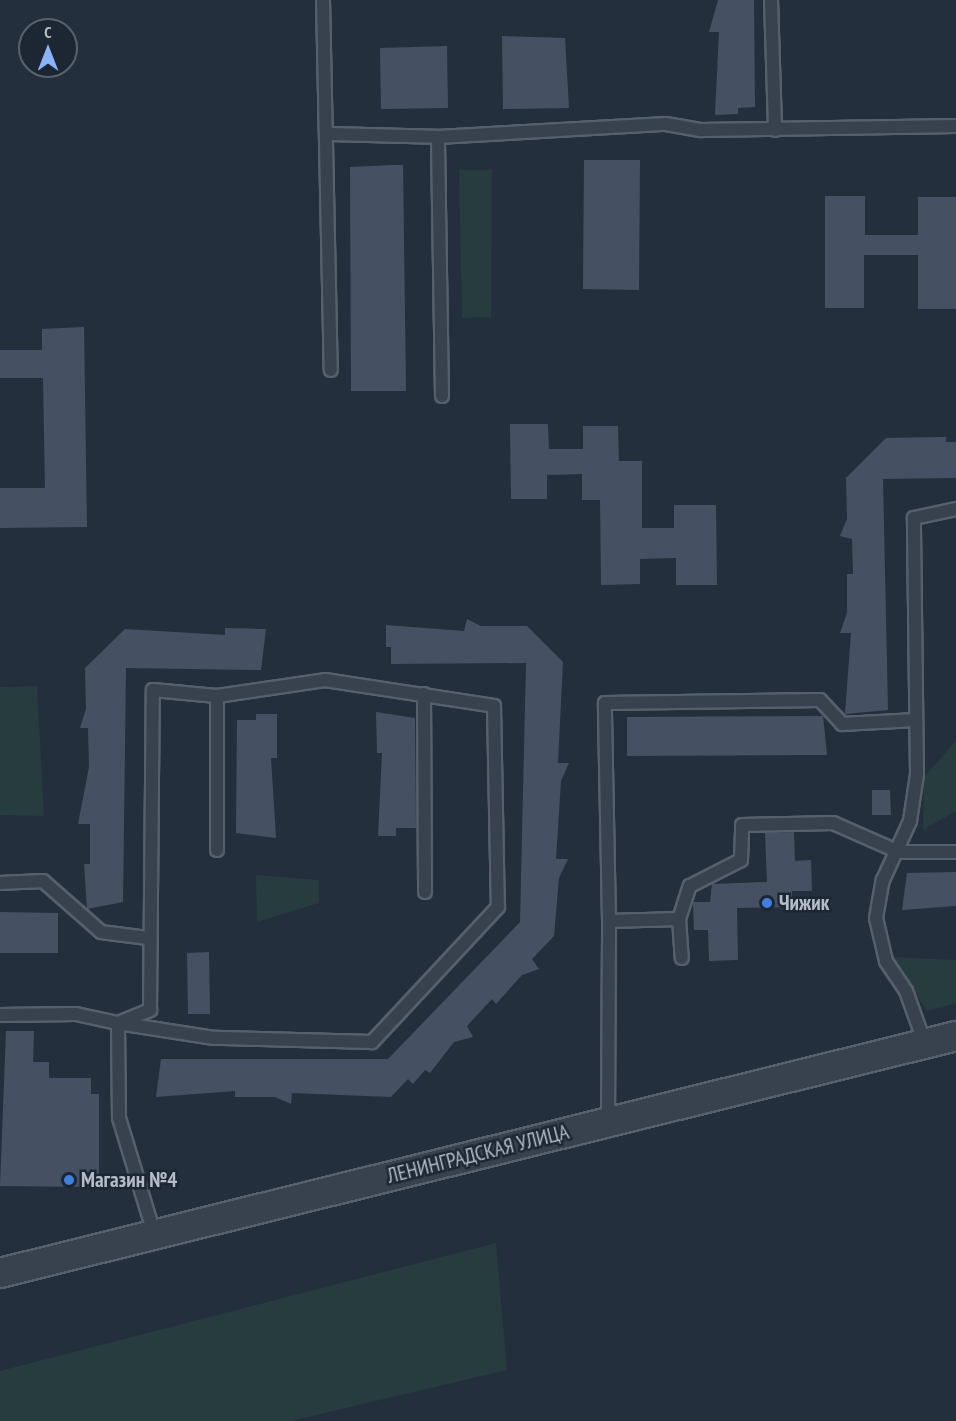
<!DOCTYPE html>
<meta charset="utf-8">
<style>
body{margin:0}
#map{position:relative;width:956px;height:1421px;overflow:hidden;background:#242f3e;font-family:"PT Sans Narrow",sans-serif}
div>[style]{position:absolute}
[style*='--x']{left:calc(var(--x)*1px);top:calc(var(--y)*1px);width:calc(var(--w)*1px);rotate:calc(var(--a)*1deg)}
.green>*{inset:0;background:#263c3f}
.building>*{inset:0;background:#455162}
.roads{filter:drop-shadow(2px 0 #565f6c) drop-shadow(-2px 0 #565f6c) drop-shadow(0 2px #565f6c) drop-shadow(0 -2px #565f6c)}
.service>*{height:12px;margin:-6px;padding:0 6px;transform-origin:6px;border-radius:6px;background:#38414e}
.tertiary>*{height:28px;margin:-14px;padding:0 14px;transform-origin:14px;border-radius:14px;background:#38414e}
.dots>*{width:16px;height:16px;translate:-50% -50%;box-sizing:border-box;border:3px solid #1d2633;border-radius:50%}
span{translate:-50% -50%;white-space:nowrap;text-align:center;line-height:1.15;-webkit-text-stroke:5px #1d2633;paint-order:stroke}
.poi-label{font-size:21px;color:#b4bcc9;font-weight:700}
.left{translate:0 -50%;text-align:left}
.street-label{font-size:21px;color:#b4bcc9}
.north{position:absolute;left:18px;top:18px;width:60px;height:60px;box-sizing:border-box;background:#1d2633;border:2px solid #59626f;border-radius:50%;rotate:0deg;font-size:16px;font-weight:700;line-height:24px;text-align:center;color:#b4bcc9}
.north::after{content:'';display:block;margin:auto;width:21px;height:27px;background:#8ab4f8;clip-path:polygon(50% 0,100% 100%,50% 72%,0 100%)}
</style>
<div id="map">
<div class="green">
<i style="clip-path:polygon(459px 170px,492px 170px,491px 317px,462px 318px)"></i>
<i style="clip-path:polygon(37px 686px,44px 816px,0 815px,0 687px)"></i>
<i style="clip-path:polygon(956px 741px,956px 811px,923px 830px,924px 777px)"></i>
<i style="clip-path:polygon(256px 875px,319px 880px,319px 903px,257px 922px)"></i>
<i style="clip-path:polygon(891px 957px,956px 960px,956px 1003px,927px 1011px)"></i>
<i style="clip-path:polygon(496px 1243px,507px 1370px,291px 1421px,0 1421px,0 1371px)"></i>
</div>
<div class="building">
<i style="clip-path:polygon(718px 0,754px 0,755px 107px,738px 108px,738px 114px,715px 115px,719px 32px,709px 32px)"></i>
<i style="clip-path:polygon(502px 36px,565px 38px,569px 108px,503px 109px)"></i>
<i style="clip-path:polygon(447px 46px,448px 108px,381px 109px,380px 48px)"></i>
<i style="clip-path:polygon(584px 160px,640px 160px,639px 290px,583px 289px)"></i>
<i style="clip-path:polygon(393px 165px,403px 165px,406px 391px,351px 391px,350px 167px)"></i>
<i style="clip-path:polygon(825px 196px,865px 196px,865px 235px,918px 235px,918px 197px,956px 197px,956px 309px,918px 309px,918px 255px,864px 255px,864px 308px,825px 308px)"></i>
<i style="clip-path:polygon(84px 327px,87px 527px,0 528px,0 488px,45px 488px,43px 378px,0 378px,0 350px,42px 350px,42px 329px)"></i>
<i style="clip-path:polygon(510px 424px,548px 424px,549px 449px,583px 449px,583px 426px,618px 426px,619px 461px,642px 461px,642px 528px,674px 528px,674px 505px,716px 505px,717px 585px,676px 585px,676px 558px,640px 559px,640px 584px,601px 585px,600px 500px,582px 500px,582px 474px,547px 475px,547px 499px,511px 499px)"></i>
<i style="clip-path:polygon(946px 437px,946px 442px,956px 442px,956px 478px,883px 479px,888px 710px,845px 714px,851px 633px,840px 633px,847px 613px,847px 574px,853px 574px,852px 539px,840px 536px,847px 519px,846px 478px,886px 438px)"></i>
<i style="clip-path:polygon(467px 619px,481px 626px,527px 626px,563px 662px,558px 763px,569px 763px,561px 781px,556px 859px,568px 859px,559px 878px,554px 936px,532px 959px,539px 969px,522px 975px,496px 1004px,492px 999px,467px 1026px,473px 1037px,454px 1042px,430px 1073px,425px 1070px,413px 1084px,408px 1079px,391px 1097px,292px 1093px,291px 1104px,275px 1097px,235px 1097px,235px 1091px,156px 1097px,161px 1059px,388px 1059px,520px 922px,526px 663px,391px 664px,391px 647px,386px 647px,386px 625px,464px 631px)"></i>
<i style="clip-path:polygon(225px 628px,266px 629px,261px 670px,126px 668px,123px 902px,87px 909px,84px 864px,90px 864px,90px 824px,78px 824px,89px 767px,88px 728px,80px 728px,86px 709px,85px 668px,125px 629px,225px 635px)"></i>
<i style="clip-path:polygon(376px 712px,415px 718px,416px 828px,396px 828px,396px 836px,378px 836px,382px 753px,377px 753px)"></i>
<i style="clip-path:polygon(256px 714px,277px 714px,277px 758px,271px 758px,276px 838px,236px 833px,237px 720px,256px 720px)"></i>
<i style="clip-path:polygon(823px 716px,827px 755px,627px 756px,627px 717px)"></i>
<i style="clip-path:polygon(872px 790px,890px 790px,891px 815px,872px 815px)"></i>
<i style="clip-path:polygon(794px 832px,795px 861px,811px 860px,812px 891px,792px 891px,792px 907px,737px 908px,738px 960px,709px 961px,708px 930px,694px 930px,693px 902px,710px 902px,712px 884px,767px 882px,765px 833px)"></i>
<i style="clip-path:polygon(956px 872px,956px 906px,902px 910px,907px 873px)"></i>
<i style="clip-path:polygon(0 912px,58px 913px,58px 953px,0 953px)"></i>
<i style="clip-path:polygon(209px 952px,210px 1014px,188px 1014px,187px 953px)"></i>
<i style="clip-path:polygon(6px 1031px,34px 1031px,33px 1062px,49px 1062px,49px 1078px,91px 1078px,91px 1094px,99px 1094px,99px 1187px,0 1186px)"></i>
</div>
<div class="roads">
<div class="service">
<i style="--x:323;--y:0;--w:370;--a:88.8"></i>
<i style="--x:771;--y:0;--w:130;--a:88.2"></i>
<i style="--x:327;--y:134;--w:111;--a:1.5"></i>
<i style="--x:442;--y:396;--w:259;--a:-90.9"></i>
<i style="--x:438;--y:137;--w:228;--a:-3.3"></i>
<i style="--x:666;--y:124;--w:36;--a:10"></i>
<i style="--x:701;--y:130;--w:255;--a:-0.9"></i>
<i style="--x:424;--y:694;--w:198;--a:89.7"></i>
<i style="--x:217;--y:696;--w:154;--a:90"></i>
<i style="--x:0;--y:883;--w:43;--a:-2.7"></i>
<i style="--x:43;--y:881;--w:77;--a:41.3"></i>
<i style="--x:101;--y:932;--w:47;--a:7.3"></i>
<i style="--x:679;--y:919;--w:39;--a:86"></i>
<i style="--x:609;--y:921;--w:218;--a:-91.1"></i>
<i style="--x:605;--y:703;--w:215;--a:-0.8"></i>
<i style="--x:820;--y:700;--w:33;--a:47"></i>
<i style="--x:842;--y:724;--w:74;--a:-3.1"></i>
<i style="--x:0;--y:1015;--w:76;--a:-0.8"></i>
<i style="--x:76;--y:1014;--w:43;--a:12.1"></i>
<i style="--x:118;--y:1023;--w:35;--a:-22"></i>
<i style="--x:150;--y:1010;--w:320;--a:-89.5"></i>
<i style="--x:153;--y:690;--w:64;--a:5.4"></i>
<i style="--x:217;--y:696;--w:109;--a:-8.4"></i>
<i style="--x:325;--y:680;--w:171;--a:8.7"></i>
<i style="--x:494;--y:706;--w:201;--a:88.9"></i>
<i style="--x:498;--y:907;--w:185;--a:133"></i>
<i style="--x:372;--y:1042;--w:158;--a:-178.5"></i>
<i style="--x:214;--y:1038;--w:97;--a:-171.1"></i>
<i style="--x:118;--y:1023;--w:95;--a:89.4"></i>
<i style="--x:119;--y:1118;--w:120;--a:73.1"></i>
<i style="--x:925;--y:1044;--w:56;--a:-109.7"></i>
<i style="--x:906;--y:991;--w:36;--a:-124"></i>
<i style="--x:886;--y:961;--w:44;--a:-103.1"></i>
<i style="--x:876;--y:918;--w:39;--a:-80"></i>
<i style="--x:883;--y:880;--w:65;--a:-65.4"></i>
<i style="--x:910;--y:821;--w:48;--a:-81.5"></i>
<i style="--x:917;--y:774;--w:256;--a:-90.7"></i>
<i style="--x:914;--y:518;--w:43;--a:-12.1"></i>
<i style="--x:608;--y:1122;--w:201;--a:-89.7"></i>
<i style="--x:609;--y:921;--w:70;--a:-1.6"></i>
<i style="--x:679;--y:919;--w:35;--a:-72"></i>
<i style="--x:690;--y:886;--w:57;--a:-27"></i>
<i style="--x:741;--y:860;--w:35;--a:-88"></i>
<i style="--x:742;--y:825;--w:91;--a:-1.3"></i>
<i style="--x:833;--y:823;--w:72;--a:23.7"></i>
<i style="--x:899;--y:852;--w:57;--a:0"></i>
</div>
<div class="tertiary">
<i style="--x:0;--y:1273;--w:985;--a:-13.92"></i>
</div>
</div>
<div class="dots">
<i style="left:767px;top:903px;background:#3f7fe0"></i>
<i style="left:69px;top:1180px;background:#3f7fe0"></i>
</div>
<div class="poi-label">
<span class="left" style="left:779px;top:903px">Чижик</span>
<span class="left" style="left:81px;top:1180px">Магазин №4</span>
</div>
<div class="street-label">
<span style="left:478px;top:1154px;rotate:-14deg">ЛЕНИНГРАДСКАЯ УЛИЦА</span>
</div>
<div class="north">С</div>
</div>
